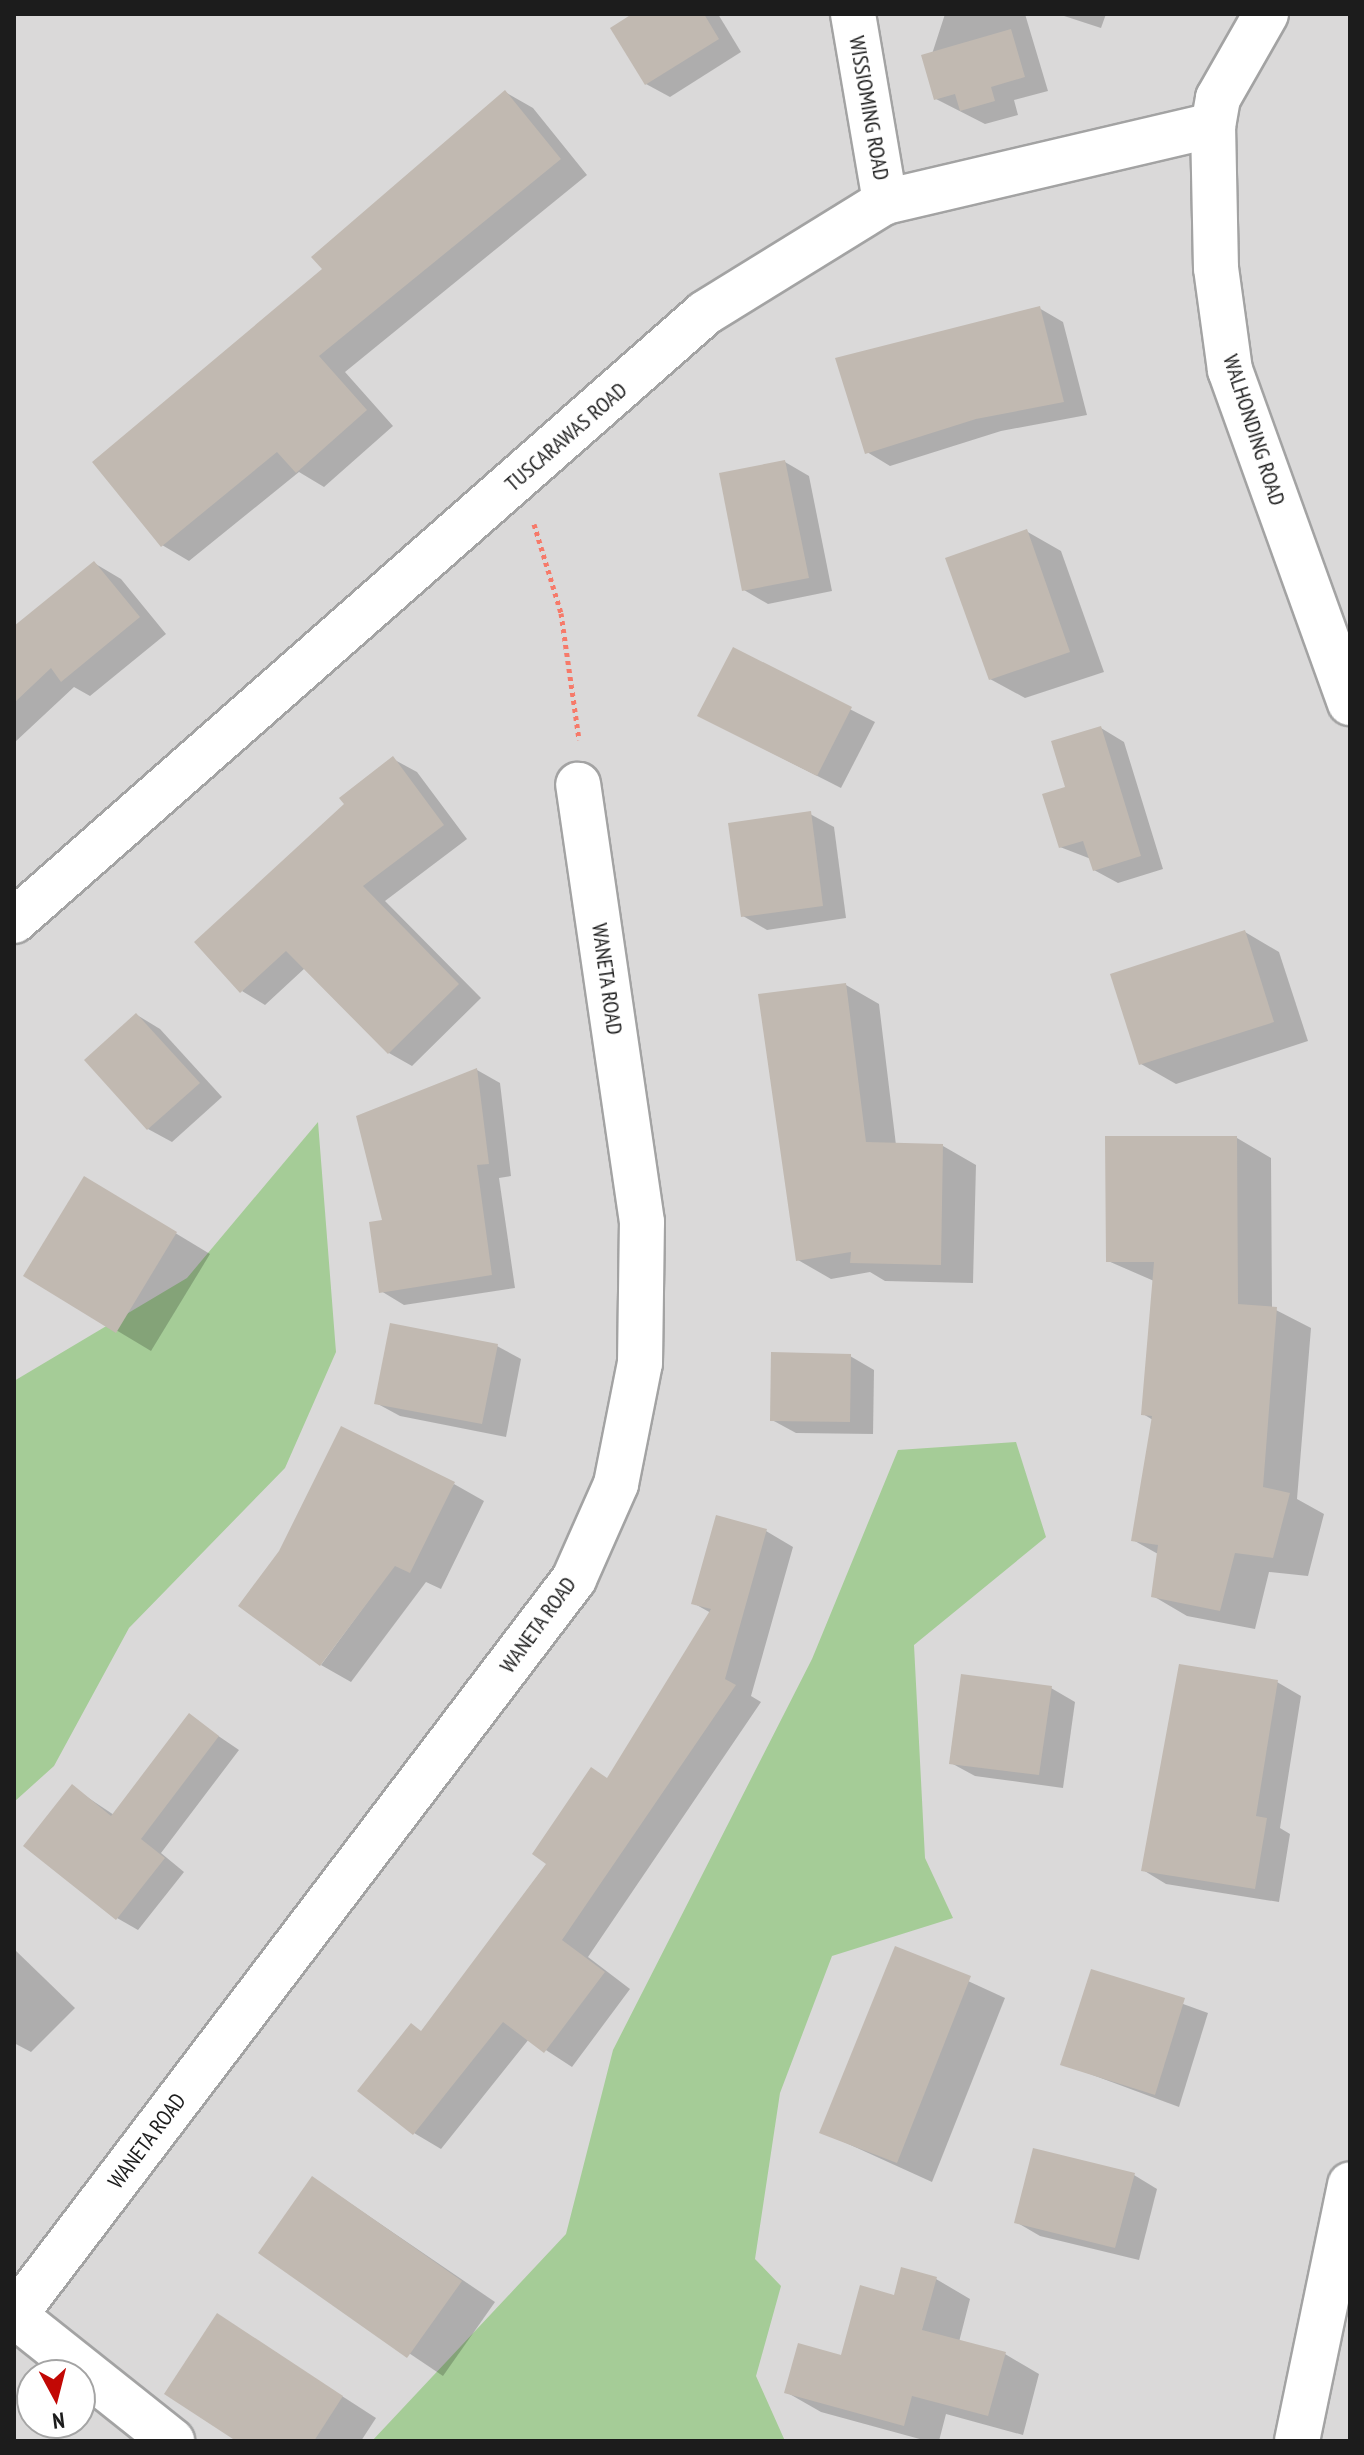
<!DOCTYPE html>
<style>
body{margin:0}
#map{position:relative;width:1364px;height:2455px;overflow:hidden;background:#ede9e1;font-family:"PT Sans Narrow",sans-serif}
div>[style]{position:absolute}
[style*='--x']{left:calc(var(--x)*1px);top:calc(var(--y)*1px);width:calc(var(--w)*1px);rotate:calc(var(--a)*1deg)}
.residential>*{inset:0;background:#dad9d9}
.forest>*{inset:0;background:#a5cc97}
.shadow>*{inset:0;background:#0003}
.building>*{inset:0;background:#c1b9b1}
.path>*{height:5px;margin-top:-2.5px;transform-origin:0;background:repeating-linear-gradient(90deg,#f67a6a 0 4px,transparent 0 8px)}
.roads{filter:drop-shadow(2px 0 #a3a3a3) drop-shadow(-2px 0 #a3a3a3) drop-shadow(0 2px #a3a3a3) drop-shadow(0 -2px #a3a3a3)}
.minor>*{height:44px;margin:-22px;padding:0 22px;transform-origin:22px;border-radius:22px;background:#fff}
span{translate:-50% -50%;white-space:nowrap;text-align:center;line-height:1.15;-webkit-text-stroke:6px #fff;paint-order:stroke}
.street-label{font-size:22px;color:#1c1c1c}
.frame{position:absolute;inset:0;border:16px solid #1c1c1c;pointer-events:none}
.north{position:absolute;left:16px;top:2359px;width:80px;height:80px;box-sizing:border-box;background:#fff;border:2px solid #a4a4a4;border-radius:50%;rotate:173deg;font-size:22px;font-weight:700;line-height:32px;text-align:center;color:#1c1c1c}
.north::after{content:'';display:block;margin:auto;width:28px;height:36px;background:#c20805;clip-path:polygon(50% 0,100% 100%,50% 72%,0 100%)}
</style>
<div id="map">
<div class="residential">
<i style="clip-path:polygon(evenodd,14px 14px,1350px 14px,1350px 2441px,14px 2441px,14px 14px,32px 2375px,80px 2375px,80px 2423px,32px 2423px,32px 2375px)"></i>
</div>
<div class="forest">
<i style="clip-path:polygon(318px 1122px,336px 1352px,285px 1468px,129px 1628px,54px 1766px,14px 1802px,14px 1381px,187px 1278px)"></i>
<i style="clip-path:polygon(1016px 1442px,1046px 1537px,914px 1645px,925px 1858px,953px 1918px,832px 1956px,780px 2093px,755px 2259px,781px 2286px,756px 2376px,785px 2441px,372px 2441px,566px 2234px,613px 2050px,812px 1659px,898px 1450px)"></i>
</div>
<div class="shadow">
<i style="clip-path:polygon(636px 14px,718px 14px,741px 52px,670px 97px,646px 84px)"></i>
<i style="clip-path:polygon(945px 14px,1025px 14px,1048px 91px,1014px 100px,1018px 115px,985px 124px,936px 99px,932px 54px)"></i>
<i style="clip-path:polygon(1058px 14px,1106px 14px,1101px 28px)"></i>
<i style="clip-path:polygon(505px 92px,533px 108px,587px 175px,345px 372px,393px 426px,324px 487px,299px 472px,189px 561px,162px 545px)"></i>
<i style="clip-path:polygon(1039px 308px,1063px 322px,1087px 415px,1001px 431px,890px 466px,867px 452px)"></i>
<i style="clip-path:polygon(785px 462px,809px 476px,832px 591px,768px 604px,744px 590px)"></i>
<i style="clip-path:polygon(1026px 531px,1061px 551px,1104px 672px,1025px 698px,990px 679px)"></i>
<i style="clip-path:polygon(94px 563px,121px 579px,166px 634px,90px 696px,74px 687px,14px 743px,14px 628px)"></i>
<i style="clip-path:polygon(734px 650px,875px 722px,841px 788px,723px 728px)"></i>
<i style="clip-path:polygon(1101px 728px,1124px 742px,1163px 869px,1118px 883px,1094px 870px,1091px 859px,1060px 847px,1068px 788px)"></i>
<i style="clip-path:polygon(393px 759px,417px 772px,467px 839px,385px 901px,481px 998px,412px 1066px,389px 1053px,305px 968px,265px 1005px,242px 991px)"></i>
<i style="clip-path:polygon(810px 814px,834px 827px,846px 918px,767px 930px,743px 916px)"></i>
<i style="clip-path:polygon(1245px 932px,1279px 952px,1308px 1041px,1176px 1084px,1141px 1064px)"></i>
<i style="clip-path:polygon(846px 985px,879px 1004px,896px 1145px,943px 1146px,976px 1165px,973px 1283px,885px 1281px,870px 1272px,831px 1279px,798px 1260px)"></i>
<i style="clip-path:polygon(137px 1015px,160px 1029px,222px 1097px,172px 1142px,148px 1129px)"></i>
<i style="clip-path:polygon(477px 1070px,500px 1083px,511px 1176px,499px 1178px,515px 1288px,404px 1305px,381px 1291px,384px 1222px)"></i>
<i style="clip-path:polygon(1237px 1138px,1271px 1158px,1272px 1308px,1311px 1328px,1297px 1499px,1324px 1514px,1308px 1576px,1269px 1572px,1255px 1629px,1187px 1616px,1153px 1596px,1158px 1554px,1133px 1540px,1153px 1420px,1143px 1414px,1154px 1281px,1108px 1261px)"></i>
<i style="clip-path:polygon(119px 1199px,210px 1254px,151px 1351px,26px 1276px)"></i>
<i style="clip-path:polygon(497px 1346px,521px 1359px,506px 1437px,400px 1416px,376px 1403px)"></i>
<i style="clip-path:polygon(850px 1356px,874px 1370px,873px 1434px,796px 1433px,772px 1420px)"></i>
<i style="clip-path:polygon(454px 1484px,484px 1501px,441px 1589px,426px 1582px,351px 1682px,321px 1665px)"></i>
<i style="clip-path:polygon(766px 1531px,793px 1547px,751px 1696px,761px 1702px,588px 1957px,630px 1989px,572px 2067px,529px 2039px,441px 2149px,414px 2133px,422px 2032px,609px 1780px,711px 1613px,693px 1603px)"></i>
<i style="clip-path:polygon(1277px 1682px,1301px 1696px,1280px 1828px,1290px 1834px,1279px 1902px,1166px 1884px,1143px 1870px)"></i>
<i style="clip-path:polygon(1051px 1688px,1075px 1702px,1063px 1788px,975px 1776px,951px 1763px)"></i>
<i style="clip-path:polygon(189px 1716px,239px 1750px,161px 1853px,184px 1872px,138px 1930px,117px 1918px,72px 1787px,114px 1815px)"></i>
<i style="clip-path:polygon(896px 1948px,1005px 1998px,932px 2182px,822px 2132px)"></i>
<i style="clip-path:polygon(14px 1949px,75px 2008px,31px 2052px,14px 2043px)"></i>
<i style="clip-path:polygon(1092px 1971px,1208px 2013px,1179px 2107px,1063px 2064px)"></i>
<i style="clip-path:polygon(1134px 2175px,1157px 2189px,1139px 2260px,1040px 2236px,1016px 2222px)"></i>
<i style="clip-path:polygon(313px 2178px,495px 2302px,443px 2376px,260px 2253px)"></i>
<i style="clip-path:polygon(936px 2279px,970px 2299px,959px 2342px,1005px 2354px,1039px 2374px,1023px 2435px,946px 2414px,939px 2441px,927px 2441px,821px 2412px,786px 2392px,842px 2357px,895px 2297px)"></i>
<i style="clip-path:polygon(218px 2316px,376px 2418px,361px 2441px,243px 2441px)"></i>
</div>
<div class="building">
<i style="clip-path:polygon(632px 14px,704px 14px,719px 39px,645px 85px,610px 28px)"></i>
<i style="clip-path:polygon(1011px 29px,1025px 77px,991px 87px,995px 101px,960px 111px,955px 94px,934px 100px,921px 55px)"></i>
<i style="clip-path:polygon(505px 90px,561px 159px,319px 356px,367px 410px,296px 473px,277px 452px,161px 547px,92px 462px,322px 269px,311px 257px)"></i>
<i style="clip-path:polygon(1040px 306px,1064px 402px,976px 419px,865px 454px,835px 358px)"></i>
<i style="clip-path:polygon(785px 460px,809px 578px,742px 591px,719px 473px)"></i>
<i style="clip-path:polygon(1027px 529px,1070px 652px,989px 680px,945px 558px)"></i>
<i style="clip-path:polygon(94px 561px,140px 617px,61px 682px,51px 668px,14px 703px,14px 626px)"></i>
<i style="clip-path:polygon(733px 647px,852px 707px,817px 776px,697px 716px)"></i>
<i style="clip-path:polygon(1101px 726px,1141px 856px,1093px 871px,1083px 841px,1059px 848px,1042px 794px,1065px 787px,1051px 741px)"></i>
<i style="clip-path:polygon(393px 756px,444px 825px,363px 886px,459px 984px,388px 1054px,286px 951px,240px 993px,194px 942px,344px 804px,339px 798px)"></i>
<i style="clip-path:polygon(811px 811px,823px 906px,741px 917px,728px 823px)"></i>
<i style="clip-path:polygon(1245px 930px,1274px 1022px,1139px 1065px,1110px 974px)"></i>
<i style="clip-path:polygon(846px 983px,866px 1142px,943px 1144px,941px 1265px,850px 1263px,851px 1252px,796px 1261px,758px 994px)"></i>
<i style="clip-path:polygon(136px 1013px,200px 1083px,147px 1130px,84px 1060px)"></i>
<i style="clip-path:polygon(477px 1068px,489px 1164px,477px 1165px,492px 1275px,379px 1293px,369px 1222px,382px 1220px,356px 1116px)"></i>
<i style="clip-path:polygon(1105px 1136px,1237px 1136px,1238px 1304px,1277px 1307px,1263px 1487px,1290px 1493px,1273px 1558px,1235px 1553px,1220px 1611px,1151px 1597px,1158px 1545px,1131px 1541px,1152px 1416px,1141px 1415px,1154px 1262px,1106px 1262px)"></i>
<i style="clip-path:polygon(84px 1176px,177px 1232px,116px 1333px,23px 1276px)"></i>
<i style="clip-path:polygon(390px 1323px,498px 1344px,482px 1424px,374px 1404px)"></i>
<i style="clip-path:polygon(771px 1352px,851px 1354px,850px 1422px,770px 1421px)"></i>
<i style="clip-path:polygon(341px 1426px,455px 1482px,410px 1573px,395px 1566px,320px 1666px,238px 1606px,279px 1551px)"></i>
<i style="clip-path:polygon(716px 1515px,767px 1529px,725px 1679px,736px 1685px,562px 1940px,605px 1972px,544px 2053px,503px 2022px,413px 2135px,357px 2091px,411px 2023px,421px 2031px,546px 1864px,532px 1854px,591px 1767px,607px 1778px,711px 1609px,691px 1604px)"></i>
<i style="clip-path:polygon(1179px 1664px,1278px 1680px,1256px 1816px,1267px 1818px,1255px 1889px,1141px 1871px)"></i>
<i style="clip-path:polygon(961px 1674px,1052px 1686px,1039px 1775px,949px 1764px)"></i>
<i style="clip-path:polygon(189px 1713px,219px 1736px,141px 1839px,165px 1858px,116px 1920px,23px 1846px,72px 1784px,111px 1816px)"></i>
<i style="clip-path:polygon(895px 1946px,971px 1976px,897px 2163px,819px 2133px)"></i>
<i style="clip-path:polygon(1091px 1969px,1185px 1998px,1155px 2095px,1060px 2065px)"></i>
<i style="clip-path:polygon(1033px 2148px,1135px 2173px,1115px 2248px,1014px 2223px)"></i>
<i style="clip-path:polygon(312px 2176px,462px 2281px,407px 2358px,258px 2253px)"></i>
<i style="clip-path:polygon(901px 2267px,937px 2277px,922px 2330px,1006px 2352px,988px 2416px,912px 2396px,904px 2426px,784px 2393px,798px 2343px,841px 2355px,860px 2285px,894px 2295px)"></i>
<i style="clip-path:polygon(217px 2313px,343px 2396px,314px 2441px,236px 2441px,164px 2394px)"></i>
</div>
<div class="path">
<i style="--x:534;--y:524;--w:93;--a:73.1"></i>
<i style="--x:561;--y:613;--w:128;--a:81.9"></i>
</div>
<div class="roads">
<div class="minor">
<i style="--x:853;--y:14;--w:191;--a:80.3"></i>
<i style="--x:1266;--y:14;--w:97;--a:119.7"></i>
<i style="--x:1218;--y:98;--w:27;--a:100"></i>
<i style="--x:1213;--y:125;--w:143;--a:88.8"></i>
<i style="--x:1216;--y:268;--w:103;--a:82.2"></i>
<i style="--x:1230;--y:370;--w:354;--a:70.2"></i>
<i style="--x:14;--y:921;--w:920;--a:-41.34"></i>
<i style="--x:705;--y:313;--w:211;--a:-31.7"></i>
<i style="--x:885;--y:202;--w:337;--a:-13.2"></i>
<i style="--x:14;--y:2316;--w:926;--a:-52.77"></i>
<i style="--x:574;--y:1579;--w:104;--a:-66.1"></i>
<i style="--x:616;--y:1484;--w:123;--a:-78.8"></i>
<i style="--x:640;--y:1363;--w:141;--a:-89.2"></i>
<i style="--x:642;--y:1222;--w:442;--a:-98.3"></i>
<i style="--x:15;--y:2316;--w:201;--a:38.5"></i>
<i style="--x:1297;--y:2441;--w:262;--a:-78.3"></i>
</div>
</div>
<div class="street-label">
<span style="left:869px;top:108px;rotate:80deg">WISSIOMING ROAD</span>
<span style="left:1254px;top:430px;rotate:72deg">WALHONDING ROAD</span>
<span style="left:566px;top:437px;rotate:-41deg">TUSCARAWAS ROAD</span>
<span style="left:607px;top:979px;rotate:82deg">WANETA ROAD</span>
<span style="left:538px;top:1625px;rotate:-54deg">WANETA ROAD</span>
<span style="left:147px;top:2141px;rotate:-53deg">WANETA ROAD</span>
</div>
<div class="frame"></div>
<div class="north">N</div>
</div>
